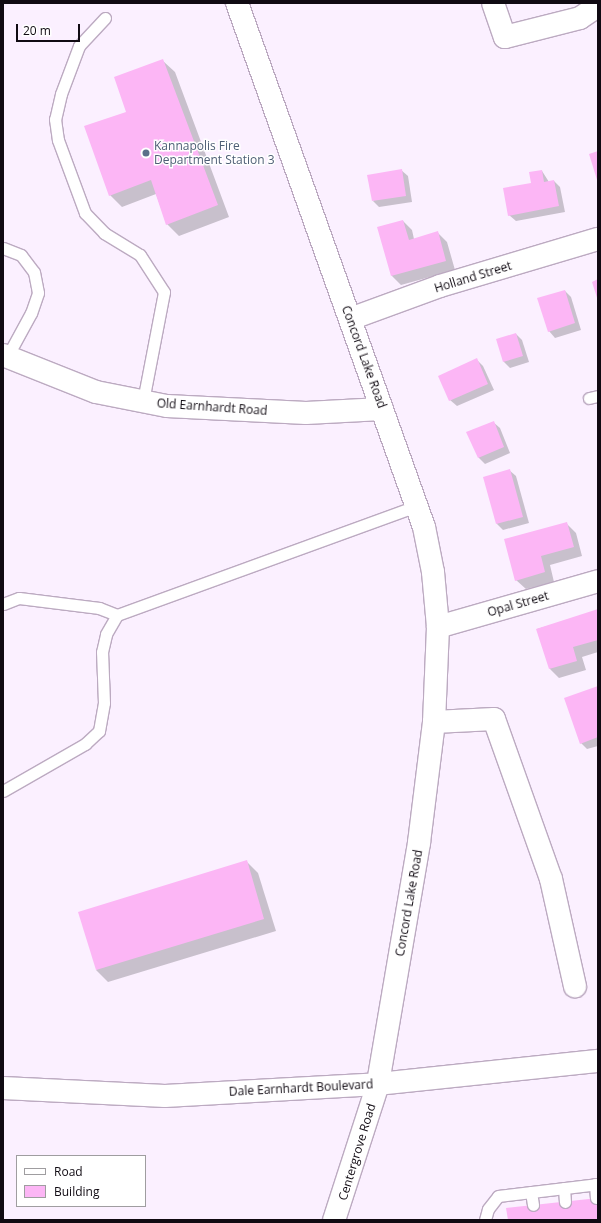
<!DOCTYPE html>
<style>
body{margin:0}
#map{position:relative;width:601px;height:1223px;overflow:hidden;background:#fbf0ff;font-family:"Open Sans",sans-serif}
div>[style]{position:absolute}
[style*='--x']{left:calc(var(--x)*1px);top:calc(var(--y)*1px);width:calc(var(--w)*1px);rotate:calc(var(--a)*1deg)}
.shadow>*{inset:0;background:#0003}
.building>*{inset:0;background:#fcb6f5}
.roads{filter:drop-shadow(1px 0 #bcaac1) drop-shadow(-1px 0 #bcaac1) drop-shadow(0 1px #bcaac1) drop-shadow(0 -1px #bcaac1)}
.lane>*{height:11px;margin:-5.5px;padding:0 5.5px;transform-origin:5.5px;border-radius:5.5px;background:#fff}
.street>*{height:22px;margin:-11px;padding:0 11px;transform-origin:11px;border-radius:11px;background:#fff}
.secondary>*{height:22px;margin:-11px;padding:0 11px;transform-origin:11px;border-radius:11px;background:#fff}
.primary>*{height:22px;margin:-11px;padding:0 11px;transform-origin:11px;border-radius:11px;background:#fff}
.dots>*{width:11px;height:11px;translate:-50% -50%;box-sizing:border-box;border:2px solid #fff;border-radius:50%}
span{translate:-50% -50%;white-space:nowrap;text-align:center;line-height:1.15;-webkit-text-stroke:3px #fff;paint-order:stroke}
.service-label{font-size:12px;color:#4e5e75}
.left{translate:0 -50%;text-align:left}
.street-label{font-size:12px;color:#100a12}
.frame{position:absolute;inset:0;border:4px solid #100a12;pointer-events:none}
.legend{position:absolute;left:16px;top:1155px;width:130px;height:52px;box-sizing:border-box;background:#fff;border:1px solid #9f9da0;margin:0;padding:5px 7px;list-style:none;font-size:12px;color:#100a12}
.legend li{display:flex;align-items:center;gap:8px;height:20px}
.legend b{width:20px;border:1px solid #9f9da0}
.scale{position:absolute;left:16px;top:24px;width:64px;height:18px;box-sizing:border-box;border:2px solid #100a12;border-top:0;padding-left:5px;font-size:12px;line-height:14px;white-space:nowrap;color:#100a12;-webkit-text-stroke:3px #fff;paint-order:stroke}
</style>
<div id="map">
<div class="shadow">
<i style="clip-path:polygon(163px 61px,175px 72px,229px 217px,179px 236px,167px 224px,156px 194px,122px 207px,110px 195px,127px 113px)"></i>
<i style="clip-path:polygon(401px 170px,408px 176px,412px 202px,379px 207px,373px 201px)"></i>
<i style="clip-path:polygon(542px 171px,549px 182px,554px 181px,560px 187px,565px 212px,516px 221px,509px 215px)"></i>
<i style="clip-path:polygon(403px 221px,412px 230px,414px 239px,438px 233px,447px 242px,455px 270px,401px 285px,392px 276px,378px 228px)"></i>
<i style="clip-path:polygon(565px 291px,571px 297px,581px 330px,555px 338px,549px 331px)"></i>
<i style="clip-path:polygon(516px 334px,522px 340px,529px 362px,510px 368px,504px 362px,497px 340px)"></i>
<i style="clip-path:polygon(477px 360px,483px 366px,494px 390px,457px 406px,450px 400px)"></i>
<i style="clip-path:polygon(493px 422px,500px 428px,510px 453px,485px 464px,479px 458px,468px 433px)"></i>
<i style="clip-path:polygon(509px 470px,516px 476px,529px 523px,503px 530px,497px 524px)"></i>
<i style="clip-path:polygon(566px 523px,576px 533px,582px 556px,550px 565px,554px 582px,526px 589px,516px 580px)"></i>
<i style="clip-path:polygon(598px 611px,598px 652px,582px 657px,586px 670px,559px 678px,550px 669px,537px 629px)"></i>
<i style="clip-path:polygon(598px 687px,598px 746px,587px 749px,581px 743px)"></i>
<i style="clip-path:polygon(246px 861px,258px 873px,276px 931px,108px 982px,96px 970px)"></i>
</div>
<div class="building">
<i style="clip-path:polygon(163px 59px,218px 205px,166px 225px,151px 180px,109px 196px,84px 126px,126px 112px,114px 77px)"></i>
<i style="clip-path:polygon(598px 151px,598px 183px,589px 154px)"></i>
<i style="clip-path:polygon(402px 169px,406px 196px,372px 201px,367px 175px)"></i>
<i style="clip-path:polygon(542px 170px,544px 182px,554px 180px,559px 206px,508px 216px,503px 188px,531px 183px,529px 172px)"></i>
<i style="clip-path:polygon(403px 220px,409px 240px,438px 231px,446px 261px,391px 276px,377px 227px)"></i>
<i style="clip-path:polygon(598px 279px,598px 301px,592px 282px)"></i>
<i style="clip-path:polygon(565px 290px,575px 323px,548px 332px,537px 298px)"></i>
<i style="clip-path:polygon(516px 333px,523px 356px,503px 362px,496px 339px)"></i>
<i style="clip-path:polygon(477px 358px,488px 384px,449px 401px,438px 376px)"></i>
<i style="clip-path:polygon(494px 421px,504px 447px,478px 458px,466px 432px)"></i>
<i style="clip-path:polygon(510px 469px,523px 517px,496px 524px,483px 477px)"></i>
<i style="clip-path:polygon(567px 522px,574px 547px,541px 556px,545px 572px,515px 581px,504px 539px)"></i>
<i style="clip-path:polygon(598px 609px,598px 640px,573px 647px,577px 661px,549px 669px,536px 629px)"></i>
<i style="clip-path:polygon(598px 686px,598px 737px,580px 744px,564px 698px)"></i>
<i style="clip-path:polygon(247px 860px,264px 919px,96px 970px,78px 912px)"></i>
<i style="clip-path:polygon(598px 1198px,598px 1220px,508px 1220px,506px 1208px)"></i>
</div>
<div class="roads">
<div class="lane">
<i style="--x:105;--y:18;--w:38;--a:133"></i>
<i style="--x:79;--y:46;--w:51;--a:110.6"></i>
<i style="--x:61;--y:94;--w:26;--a:103"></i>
<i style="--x:55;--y:119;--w:21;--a:82"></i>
<i style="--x:58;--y:140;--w:78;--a:69.7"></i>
<i style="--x:85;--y:213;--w:28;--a:46"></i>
<i style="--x:104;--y:233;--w:42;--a:31.4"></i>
<i style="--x:140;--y:255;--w:44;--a:57"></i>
<i style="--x:164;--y:292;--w:111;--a:100.9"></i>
<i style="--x:3;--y:248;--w:19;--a:21"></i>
<i style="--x:21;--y:255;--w:21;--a:53"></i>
<i style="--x:34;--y:272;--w:21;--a:79"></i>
<i style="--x:38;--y:293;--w:21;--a:109"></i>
<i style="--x:31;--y:313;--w:50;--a:118.6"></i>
<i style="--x:589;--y:398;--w:9;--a:-13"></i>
<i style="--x:3;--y:604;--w:17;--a:-21"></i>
<i style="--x:19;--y:598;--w:81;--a:7.1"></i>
<i style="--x:99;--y:608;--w:19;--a:21"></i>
<i style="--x:3;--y:791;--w:95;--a:-29.8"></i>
<i style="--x:85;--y:744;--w:19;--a:-43"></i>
<i style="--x:99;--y:731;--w:28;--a:-80"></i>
<i style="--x:104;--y:703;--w:51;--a:-92.2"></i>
<i style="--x:102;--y:652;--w:18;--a:-77"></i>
<i style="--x:106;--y:634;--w:22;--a:-60"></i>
<i style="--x:117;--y:615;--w:319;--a:-20"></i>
<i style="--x:595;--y:1184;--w:14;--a:86"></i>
<i style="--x:564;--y:1188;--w:14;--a:86"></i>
<i style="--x:531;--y:1192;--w:13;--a:81"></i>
<i style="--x:485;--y:1220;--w:11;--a:-75"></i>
<i style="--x:488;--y:1209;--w:16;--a:-52"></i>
<i style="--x:498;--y:1196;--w:101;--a:-6.8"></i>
</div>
<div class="street">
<i style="--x:493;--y:3;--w:36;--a:71"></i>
<i style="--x:505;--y:37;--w:77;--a:-14.2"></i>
<i style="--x:580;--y:18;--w:22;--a:-34"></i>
<i style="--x:350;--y:319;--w:96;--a:-20.1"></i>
<i style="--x:440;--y:286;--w:165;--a:-16.6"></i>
<i style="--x:3;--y:355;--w:100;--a:21.7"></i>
<i style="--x:96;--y:392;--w:72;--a:11.2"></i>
<i style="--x:167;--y:406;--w:139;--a:2.9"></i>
<i style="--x:306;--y:413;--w:76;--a:-3"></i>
<i style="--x:438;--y:627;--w:166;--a:-16"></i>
<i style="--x:434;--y:722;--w:60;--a:-2.9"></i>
<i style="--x:494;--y:719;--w:170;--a:70.4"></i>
<i style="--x:551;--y:879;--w:110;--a:77.4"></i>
</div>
<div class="secondary">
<i style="--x:3;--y:1088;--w:162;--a:2.8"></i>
<i style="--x:165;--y:1096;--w:213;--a:-3.2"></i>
<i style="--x:378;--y:1084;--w:143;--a:107.9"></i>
</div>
<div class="primary">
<i style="--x:237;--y:3;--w:556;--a:70.36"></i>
<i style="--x:424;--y:527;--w:46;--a:78.7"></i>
<i style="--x:433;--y:572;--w:55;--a:84.8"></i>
<i style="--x:438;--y:627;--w:95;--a:92.4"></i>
<i style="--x:434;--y:722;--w:122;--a:97.1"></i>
<i style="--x:419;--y:843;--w:244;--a:99.7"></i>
<i style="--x:378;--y:1084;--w:221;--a:-6"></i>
</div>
</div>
<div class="dots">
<i style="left:146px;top:153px;background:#5c6f8a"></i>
</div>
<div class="service-label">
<span class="left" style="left:154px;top:153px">Kannapolis Fire<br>Department Station 3</span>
</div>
<div class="street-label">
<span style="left:473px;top:277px;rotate:-17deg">Holland Street</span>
<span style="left:364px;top:357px;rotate:70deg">Concord Lake Road</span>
<span style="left:212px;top:407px;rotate:4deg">Old Earnhardt Road</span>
<span style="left:518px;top:604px;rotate:-16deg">Opal Street</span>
<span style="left:409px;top:903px;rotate:-80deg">Concord Lake Road</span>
<span style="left:301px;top:1088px;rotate:-3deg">Dale Earnhardt Boulevard</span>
<span style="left:357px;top:1152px;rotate:-73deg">Centergrove Road</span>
</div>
<div class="frame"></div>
<ul class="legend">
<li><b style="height:5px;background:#fff"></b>Road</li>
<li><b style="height:11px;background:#fcb6f5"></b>Building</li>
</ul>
<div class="scale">20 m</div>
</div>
